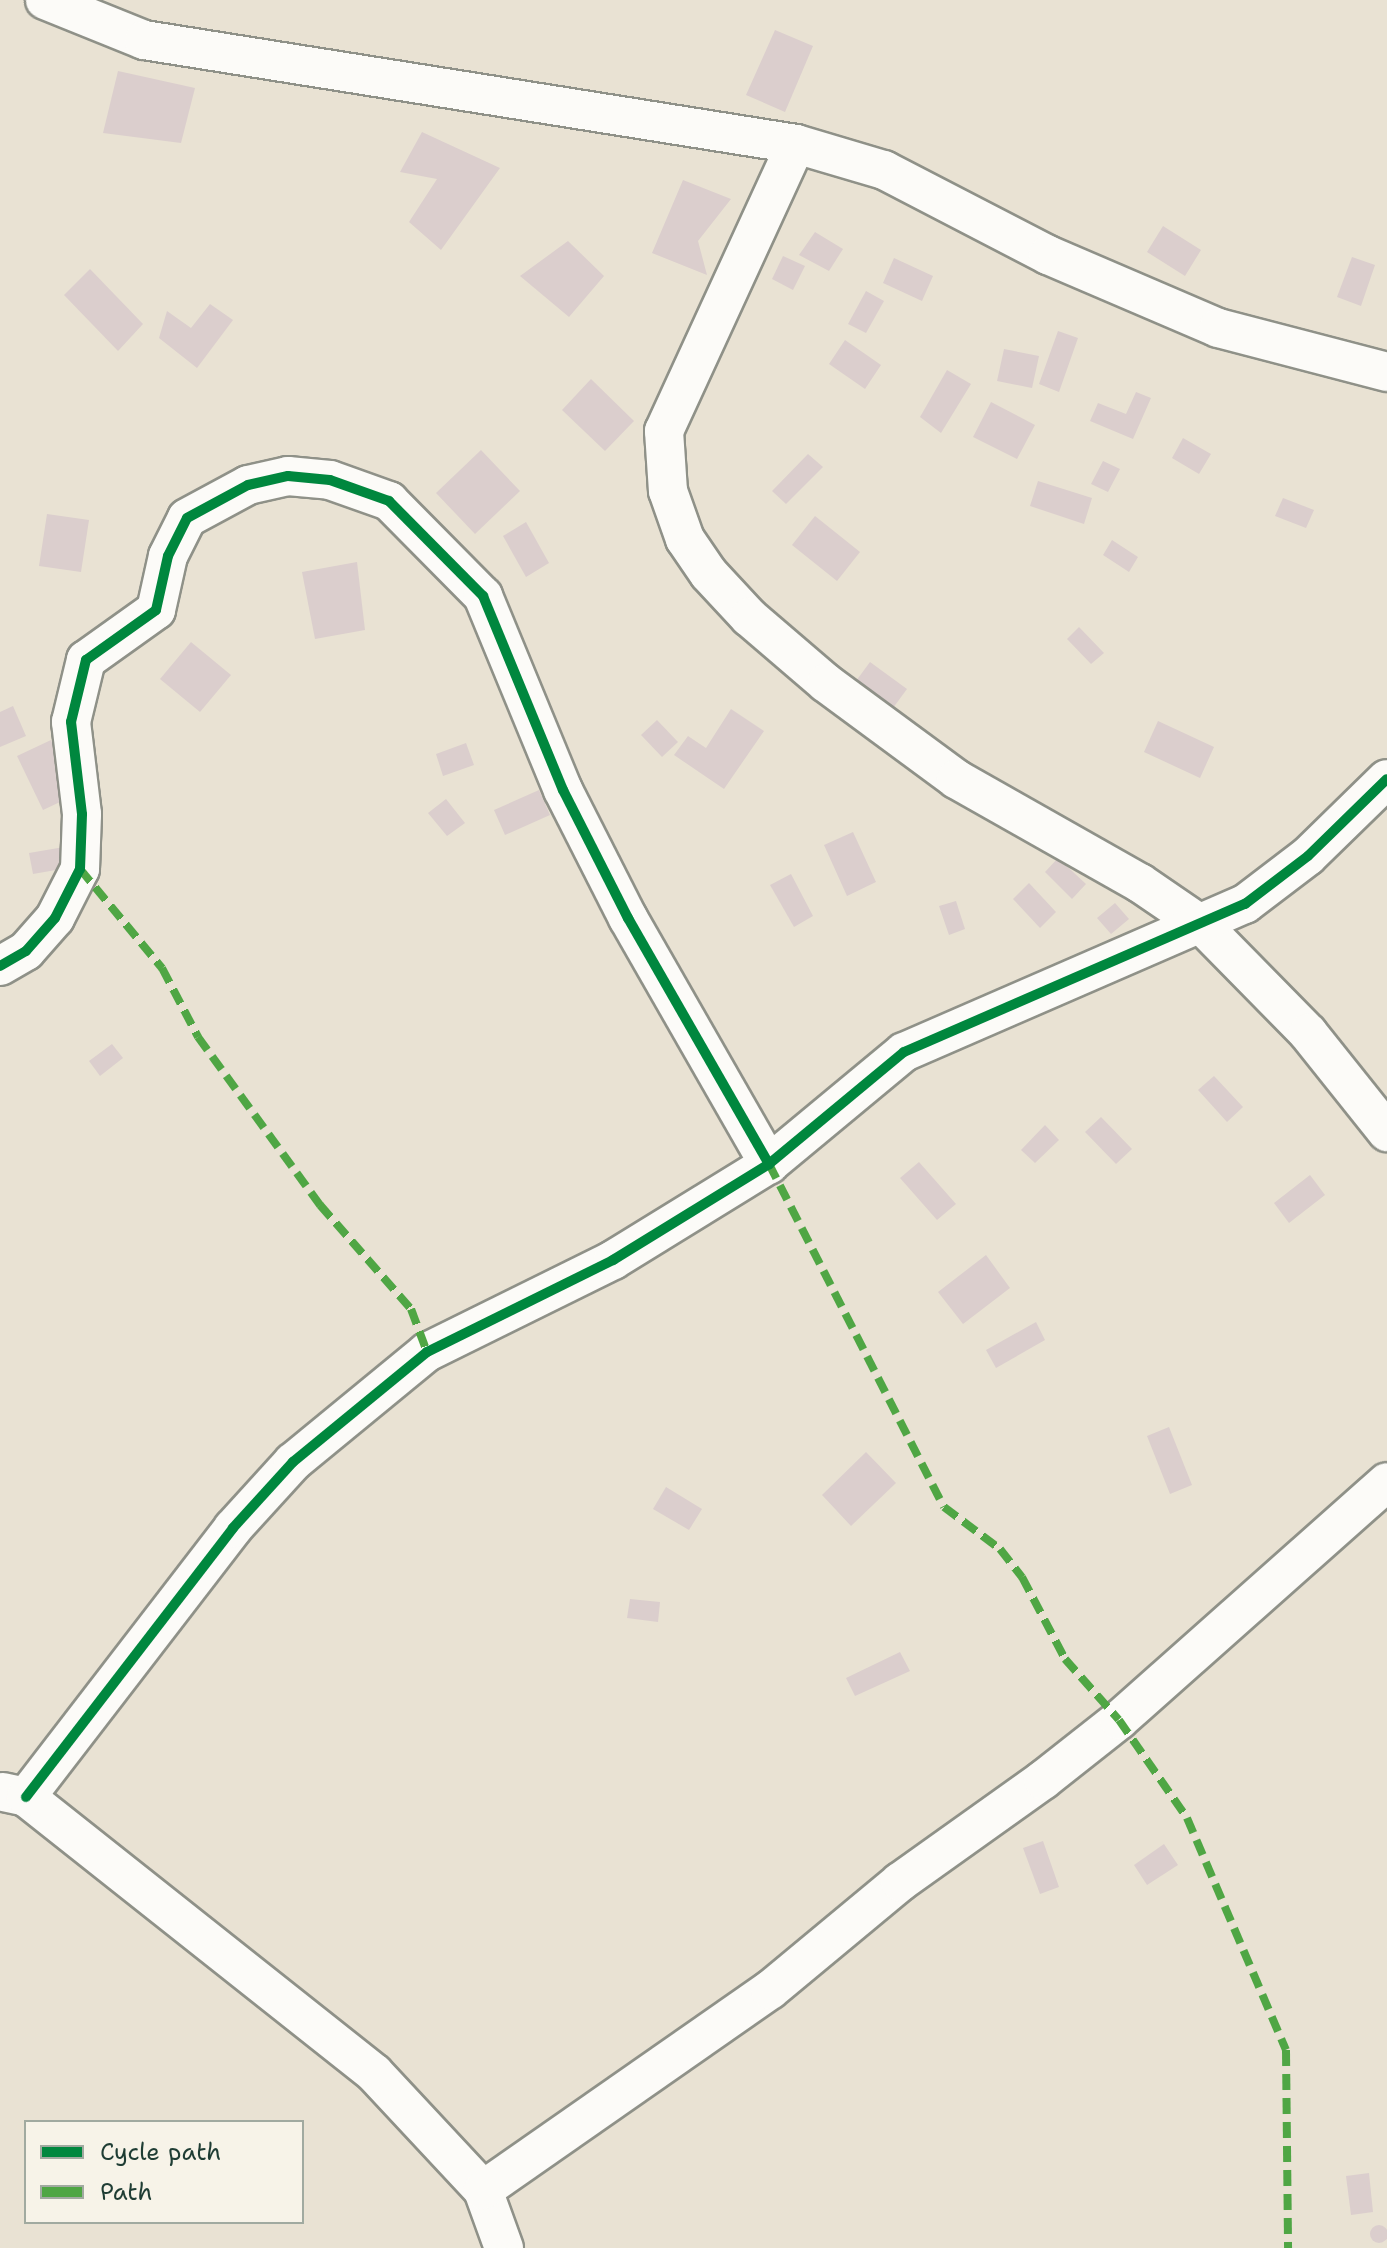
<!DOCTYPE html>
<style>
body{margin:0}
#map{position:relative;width:1387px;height:2248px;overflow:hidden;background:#e9e2d3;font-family:"Shantell Sans",sans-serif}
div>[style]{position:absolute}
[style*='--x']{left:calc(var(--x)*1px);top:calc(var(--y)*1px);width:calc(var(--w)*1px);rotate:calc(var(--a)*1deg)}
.building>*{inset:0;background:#dbcecd}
.round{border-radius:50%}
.roads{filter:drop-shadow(2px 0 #8f9188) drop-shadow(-2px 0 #8f9188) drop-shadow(0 2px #8f9188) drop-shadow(0 -2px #8f9188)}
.street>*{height:38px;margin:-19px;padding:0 19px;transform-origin:19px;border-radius:19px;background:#fcfbf8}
.quiet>*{height:8px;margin-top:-4px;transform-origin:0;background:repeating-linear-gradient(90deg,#4fa644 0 16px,transparent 0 24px)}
.cycleway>*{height:10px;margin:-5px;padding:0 5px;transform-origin:5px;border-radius:5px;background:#00873e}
span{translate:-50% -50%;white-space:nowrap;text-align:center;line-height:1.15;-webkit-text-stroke:6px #f7f3e8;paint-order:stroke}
.legend{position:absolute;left:24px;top:2120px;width:280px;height:104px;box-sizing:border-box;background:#f7f3e8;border:2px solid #a1aaa0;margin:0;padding:10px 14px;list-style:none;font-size:24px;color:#1f3d34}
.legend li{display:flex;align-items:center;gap:16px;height:40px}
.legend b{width:40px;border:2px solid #a1aaa0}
</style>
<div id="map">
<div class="building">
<i style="clip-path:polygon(775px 30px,813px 46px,785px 112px,746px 95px)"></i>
<i style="clip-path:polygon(118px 71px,195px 88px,181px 143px,103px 133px)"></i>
<i style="clip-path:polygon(422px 132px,500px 168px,441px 250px,409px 222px,437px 179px,400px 172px)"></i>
<i style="clip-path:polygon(683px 180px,731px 199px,698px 241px,707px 275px,652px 253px)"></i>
<i style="clip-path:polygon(1163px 226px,1201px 250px,1185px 276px,1147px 252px)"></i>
<i style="clip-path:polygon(815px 232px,843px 249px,829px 271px,799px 255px)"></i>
<i style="clip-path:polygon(568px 241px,604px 276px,569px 317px,520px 276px)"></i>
<i style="clip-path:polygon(783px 256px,805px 266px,793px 290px,772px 279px)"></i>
<i style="clip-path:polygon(1352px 257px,1375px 265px,1361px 306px,1337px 297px)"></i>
<i style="clip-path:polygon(894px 258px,933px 276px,922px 301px,883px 283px)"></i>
<i style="clip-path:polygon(90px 269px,143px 324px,118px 351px,64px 295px)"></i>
<i style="clip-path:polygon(866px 291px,884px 301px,866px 333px,848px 324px)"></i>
<i style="clip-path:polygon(210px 304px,233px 320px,197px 368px,159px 338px,167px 311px,191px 328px)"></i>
<i style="clip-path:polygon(1058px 331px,1078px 338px,1059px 392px,1039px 384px)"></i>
<i style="clip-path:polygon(845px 340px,881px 365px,865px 389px,829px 364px)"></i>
<i style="clip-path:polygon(1004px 349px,1039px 356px,1032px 388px,997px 381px)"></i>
<i style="clip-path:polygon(947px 370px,971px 384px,941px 433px,920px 417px)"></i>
<i style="clip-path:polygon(591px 379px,634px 421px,605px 451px,562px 410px)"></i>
<i style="clip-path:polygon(1136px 392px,1151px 398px,1133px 439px,1090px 421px,1098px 403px,1126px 414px)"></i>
<i style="clip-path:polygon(991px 402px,1035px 425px,1017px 459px,973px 437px)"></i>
<i style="clip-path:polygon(1183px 438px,1211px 454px,1199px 474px,1172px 458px)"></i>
<i style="clip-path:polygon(481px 450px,520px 491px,475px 534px,436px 493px)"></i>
<i style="clip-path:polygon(808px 454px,823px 467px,786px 504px,772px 491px)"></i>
<i style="clip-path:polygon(1103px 461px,1120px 469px,1108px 492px,1091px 484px)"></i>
<i style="clip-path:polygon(1038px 481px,1092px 498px,1084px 524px,1030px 506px)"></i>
<i style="clip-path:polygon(1283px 498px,1314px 510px,1306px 528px,1275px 516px)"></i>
<i style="clip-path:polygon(47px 514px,89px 520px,81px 572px,39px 566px)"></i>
<i style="clip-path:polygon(815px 516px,860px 552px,837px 581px,792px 545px)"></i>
<i style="clip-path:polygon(526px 522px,549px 563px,526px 577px,503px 536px)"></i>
<i style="clip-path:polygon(1112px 540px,1138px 557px,1129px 572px,1103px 555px)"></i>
<i style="clip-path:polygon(357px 562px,365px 630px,315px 639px,302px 572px)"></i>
<i style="clip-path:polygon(1079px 627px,1104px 653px,1091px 664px,1067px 639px)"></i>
<i style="clip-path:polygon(191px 642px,231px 675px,200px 712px,160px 679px)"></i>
<i style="clip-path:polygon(870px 662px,907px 689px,893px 708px,856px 681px)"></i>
<i style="clip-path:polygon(13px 706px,26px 736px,0 747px,0 712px)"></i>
<i style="clip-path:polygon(731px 709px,764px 731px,724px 789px,674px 755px,688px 736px,706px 748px)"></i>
<i style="clip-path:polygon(657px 720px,678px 742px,662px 757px,641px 735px)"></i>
<i style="clip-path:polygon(1158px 721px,1214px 747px,1200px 778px,1144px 752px)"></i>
<i style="clip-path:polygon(51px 740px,77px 794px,43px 810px,17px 756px)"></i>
<i style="clip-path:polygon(466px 743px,474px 765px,443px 776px,436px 754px)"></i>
<i style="clip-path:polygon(539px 790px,550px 815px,505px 835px,494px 810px)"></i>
<i style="clip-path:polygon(446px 799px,465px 823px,447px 836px,428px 813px)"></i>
<i style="clip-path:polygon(853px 832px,876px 882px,847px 896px,824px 845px)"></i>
<i style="clip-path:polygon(70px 846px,73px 867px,33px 874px,29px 853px)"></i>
<i style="clip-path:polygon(1058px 858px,1086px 884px,1072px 899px,1045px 872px)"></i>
<i style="clip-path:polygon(791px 874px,813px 916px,794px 927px,770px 885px)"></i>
<i style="clip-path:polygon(1029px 883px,1056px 912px,1040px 928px,1013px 899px)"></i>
<i style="clip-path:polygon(956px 901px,965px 929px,949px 935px,939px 906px)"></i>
<i style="clip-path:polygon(1115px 903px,1129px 919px,1111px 934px,1097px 918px)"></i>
<i style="clip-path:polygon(112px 1044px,123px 1058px,100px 1076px,89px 1061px)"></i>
<i style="clip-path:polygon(1214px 1076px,1243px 1107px,1227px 1122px,1198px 1090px)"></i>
<i style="clip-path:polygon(1101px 1117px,1132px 1149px,1116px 1164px,1085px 1132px)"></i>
<i style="clip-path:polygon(1045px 1125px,1059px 1140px,1035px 1163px,1021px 1150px)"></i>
<i style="clip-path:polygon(919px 1162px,956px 1204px,937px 1220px,900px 1178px)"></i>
<i style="clip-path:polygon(1310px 1175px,1325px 1195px,1289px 1223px,1274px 1203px)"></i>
<i style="clip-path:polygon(986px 1255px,1010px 1288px,963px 1324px,938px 1292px)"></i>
<i style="clip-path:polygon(1036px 1322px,1045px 1340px,996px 1368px,986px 1350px)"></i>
<i style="clip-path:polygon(1169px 1427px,1192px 1485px,1170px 1494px,1147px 1436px)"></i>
<i style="clip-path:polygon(866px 1452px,896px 1483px,851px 1526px,822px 1495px)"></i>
<i style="clip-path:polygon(666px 1487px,702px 1509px,689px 1530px,653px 1509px)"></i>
<i style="clip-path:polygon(630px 1599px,660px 1602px,658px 1622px,627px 1618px)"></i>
<i style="clip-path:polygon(900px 1652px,910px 1671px,855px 1696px,846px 1678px)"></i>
<i style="clip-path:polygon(1043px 1841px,1059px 1887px,1040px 1894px,1023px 1848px)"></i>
<i style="clip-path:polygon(1164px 1844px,1178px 1865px,1147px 1885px,1134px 1865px)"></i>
<i style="clip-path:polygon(1369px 2173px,1373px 2212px,1351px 2215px,1346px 2176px)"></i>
<i class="round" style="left:1370px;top:2225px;width:18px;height:18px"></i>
</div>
<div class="roads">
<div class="street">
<i style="--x:45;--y:0;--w:107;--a:22"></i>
<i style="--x:144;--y:40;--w:660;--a:9.06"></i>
<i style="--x:796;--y:144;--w:92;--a:16.5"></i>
<i style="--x:884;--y:170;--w:185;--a:27.4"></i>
<i style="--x:1048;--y:255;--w:185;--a:23.2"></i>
<i style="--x:1218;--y:328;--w:175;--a:14.6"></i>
<i style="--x:796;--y:144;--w:316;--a:114.7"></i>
<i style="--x:664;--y:431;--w:60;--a:86.2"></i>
<i style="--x:668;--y:491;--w:51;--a:70.5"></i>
<i style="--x:685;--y:539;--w:42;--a:55.6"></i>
<i style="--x:709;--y:574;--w:59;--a:47.1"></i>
<i style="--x:749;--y:617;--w:101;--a:40.6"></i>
<i style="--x:826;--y:683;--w:162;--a:36.4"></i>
<i style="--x:956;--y:779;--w:211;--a:29.5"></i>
<i style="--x:1140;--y:883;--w:76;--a:34.3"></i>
<i style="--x:1203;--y:926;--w:150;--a:45.5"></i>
<i style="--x:1308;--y:1033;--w:127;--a:51.4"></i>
<i style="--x:0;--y:966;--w:30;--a:-30"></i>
<i style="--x:26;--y:951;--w:44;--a:-48.7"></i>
<i style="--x:55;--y:918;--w:55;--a:-63"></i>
<i style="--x:80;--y:869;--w:55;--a:-87.9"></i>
<i style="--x:82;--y:814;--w:93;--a:-96.8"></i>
<i style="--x:71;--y:722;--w:64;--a:-76.4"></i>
<i style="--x:86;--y:660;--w:86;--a:-35.5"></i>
<i style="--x:156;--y:610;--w:55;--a:-77.5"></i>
<i style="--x:168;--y:556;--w:42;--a:-63.4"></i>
<i style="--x:187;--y:518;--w:69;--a:-28.4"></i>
<i style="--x:248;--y:485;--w:41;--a:-12.7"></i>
<i style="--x:288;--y:476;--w:42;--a:5.4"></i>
<i style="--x:330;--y:480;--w:63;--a:19.6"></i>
<i style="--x:389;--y:501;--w:134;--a:45.3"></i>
<i style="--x:483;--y:596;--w:210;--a:67.6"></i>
<i style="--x:563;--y:790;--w:144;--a:63.1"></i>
<i style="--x:628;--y:918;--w:284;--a:60.2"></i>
<i style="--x:3;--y:1792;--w:24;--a:12"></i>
<i style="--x:26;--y:1797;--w:444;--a:38.4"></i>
<i style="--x:374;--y:2073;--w:160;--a:47"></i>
<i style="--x:483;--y:2190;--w:62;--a:70.1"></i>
<i style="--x:26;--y:1797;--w:339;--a:-52.4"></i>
<i style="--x:233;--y:1528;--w:89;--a:-47.7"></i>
<i style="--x:293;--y:1462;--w:173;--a:-39.4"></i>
<i style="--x:427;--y:1352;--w:208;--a:-26.3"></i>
<i style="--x:613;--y:1260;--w:183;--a:-31.6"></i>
<i style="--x:769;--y:1164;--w:175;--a:-39.7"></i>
<i style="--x:904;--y:1052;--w:372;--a:-23.5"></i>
<i style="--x:1245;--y:904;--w:79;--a:-37.3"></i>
<i style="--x:1308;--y:856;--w:110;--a:-44.3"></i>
<i style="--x:483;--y:2190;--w:350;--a:-34.9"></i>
<i style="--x:770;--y:1990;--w:169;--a:-39.7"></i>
<i style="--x:900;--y:1882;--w:176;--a:-35.5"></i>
<i style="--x:1043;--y:1780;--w:97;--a:-38.3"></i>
<i style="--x:1119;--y:1720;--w:358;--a:-41.6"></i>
</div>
</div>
<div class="quiet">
<i style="--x:80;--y:869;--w:129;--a:50.4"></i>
<i style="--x:162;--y:968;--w:78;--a:62.4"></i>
<i style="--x:198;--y:1037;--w:208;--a:54"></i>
<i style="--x:320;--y:1205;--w:138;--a:48.8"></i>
<i style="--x:411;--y:1309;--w:46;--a:69.6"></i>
<i style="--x:769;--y:1164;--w:385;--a:63"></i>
<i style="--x:944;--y:1507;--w:70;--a:36.9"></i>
<i style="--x:1000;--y:1549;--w:36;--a:52"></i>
<i style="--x:1022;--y:1577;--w:93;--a:62.3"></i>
<i style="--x:1065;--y:1659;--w:81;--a:48.5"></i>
<i style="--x:1119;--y:1720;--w:119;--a:55.2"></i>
<i style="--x:1187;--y:1818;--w:252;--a:66.9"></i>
<i style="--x:1286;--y:2050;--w:198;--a:89.4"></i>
</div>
<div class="cycleway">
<i style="--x:0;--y:966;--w:30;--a:-30"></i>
<i style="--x:26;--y:951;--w:44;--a:-48.7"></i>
<i style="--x:55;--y:918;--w:55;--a:-63"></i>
<i style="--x:80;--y:869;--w:55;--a:-87.9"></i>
<i style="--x:82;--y:814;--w:93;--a:-96.8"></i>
<i style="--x:71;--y:722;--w:64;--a:-76.4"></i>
<i style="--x:86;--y:660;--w:86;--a:-35.5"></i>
<i style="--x:156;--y:610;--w:55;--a:-77.5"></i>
<i style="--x:168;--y:556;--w:42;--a:-63.4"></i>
<i style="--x:187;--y:518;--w:69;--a:-28.4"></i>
<i style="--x:248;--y:485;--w:41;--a:-12.7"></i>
<i style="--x:288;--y:476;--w:42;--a:5.4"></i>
<i style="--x:330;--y:480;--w:63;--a:19.6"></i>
<i style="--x:389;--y:501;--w:134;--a:45.3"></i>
<i style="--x:483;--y:596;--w:210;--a:67.6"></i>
<i style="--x:563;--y:790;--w:144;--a:63.1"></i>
<i style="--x:628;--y:918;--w:284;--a:60.2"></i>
<i style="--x:26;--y:1797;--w:339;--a:-52.4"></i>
<i style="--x:233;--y:1528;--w:89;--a:-47.7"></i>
<i style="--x:293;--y:1462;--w:173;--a:-39.4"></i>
<i style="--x:427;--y:1352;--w:208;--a:-26.3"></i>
<i style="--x:613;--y:1260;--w:183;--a:-31.6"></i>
<i style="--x:769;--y:1164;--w:175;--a:-39.7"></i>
<i style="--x:904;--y:1052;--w:372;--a:-23.5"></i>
<i style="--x:1245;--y:904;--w:79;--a:-37.3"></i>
<i style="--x:1308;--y:856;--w:110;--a:-44.3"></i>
</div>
<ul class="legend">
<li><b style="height:10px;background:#00873e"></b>Cycle path</li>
<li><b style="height:10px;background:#4fa644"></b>Path</li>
</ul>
</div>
